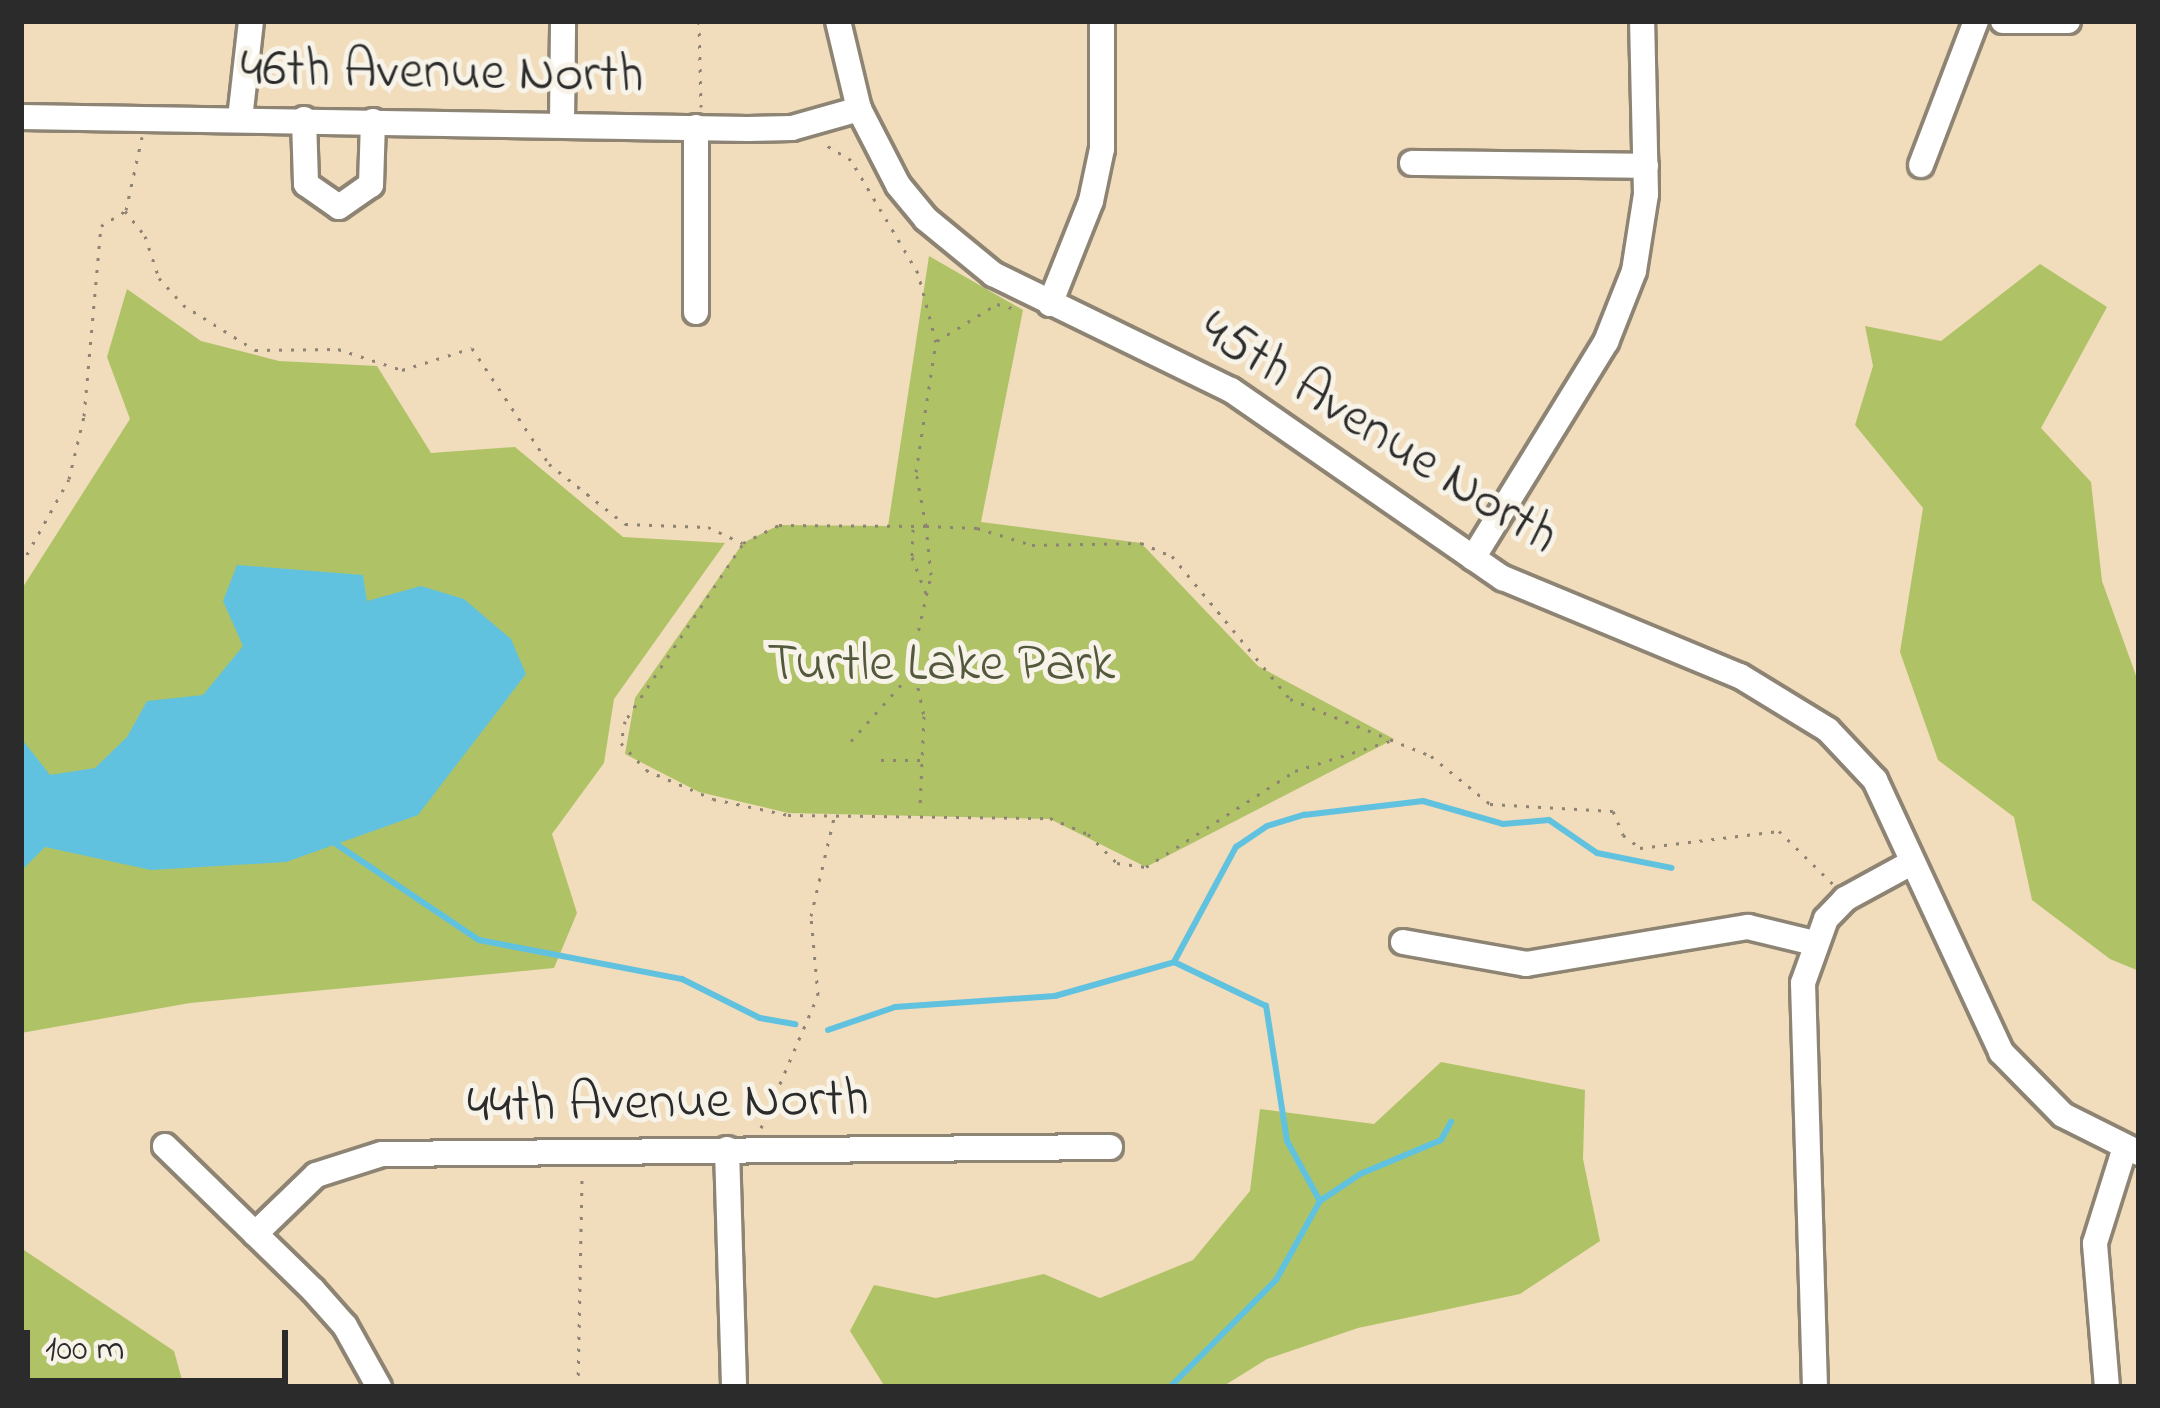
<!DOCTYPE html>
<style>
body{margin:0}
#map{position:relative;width:2160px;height:1408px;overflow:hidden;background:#f1dcbc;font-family:"Indie Flower",sans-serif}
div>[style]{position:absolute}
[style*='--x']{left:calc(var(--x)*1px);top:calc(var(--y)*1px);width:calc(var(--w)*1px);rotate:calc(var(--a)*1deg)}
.green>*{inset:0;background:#afc366}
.water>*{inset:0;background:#61c2df}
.stream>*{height:6px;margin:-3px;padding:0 3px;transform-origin:3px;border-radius:3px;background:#61c2df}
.path>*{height:3px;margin-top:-1.5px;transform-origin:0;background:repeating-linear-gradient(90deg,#8e8474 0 3px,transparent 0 12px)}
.roads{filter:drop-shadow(3px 0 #8e8474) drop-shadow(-3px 0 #8e8474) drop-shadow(0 3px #8e8474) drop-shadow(0 -3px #8e8474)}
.minor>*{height:24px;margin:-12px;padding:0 12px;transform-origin:12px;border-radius:12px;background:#fff}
span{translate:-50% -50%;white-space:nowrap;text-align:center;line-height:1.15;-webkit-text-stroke:10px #f7f3e8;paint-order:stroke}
.street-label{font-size:54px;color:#2b2b2b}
.park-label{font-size:54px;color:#53593d}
.frame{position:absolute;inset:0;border:24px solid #2b2b2b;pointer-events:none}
.scale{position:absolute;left:24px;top:1330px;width:264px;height:54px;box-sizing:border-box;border:6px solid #2b2b2b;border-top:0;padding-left:15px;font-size:36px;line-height:42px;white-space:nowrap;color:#2b2b2b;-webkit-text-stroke:9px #f7f3e8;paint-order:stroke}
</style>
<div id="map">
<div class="green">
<i style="clip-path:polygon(929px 256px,1023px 310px,981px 522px,1141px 543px,1258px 666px,1394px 739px,1146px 867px,1050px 819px,788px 813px,699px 792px,625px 754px,635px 698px,743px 543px,779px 525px,888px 526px)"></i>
<i style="clip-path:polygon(2040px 264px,2107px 307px,2041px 428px,2091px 482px,2102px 581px,2139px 684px,2139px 971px,2110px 959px,2032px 900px,2014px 817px,1938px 760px,1900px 652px,1923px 508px,1855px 425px,1873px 366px,1865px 326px,1941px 341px)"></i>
<i style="clip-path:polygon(127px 289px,201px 341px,279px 361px,377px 366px,431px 453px,515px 447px,623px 537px,725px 543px,614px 699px,604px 763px,552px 834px,577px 913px,554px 968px,190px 1003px,21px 1033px,21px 590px,130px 419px,107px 357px)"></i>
<i style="clip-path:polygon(1441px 1062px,1585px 1090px,1583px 1159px,1600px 1241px,1520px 1294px,1358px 1328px,1267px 1359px,1222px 1387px,885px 1387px,850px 1331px,874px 1285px,936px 1298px,1044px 1274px,1100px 1298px,1193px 1260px,1250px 1191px,1260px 1109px,1374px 1124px)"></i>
<i style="clip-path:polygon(21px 1248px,174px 1351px,184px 1387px,21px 1387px)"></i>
</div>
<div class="water">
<i style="clip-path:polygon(237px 565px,363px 575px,367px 601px,421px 586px,464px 599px,511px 639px,526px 674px,418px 815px,286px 862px,151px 870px,45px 847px,21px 871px,21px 738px,50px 775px,95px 768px,127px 737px,147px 701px,203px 695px,243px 646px,223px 601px)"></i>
</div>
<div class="stream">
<i style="--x:336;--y:844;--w:172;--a:33.9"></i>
<i style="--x:479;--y:940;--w:207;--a:10.9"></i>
<i style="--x:682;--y:979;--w:87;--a:26.6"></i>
<i style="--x:760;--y:1018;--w:36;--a:10"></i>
<i style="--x:828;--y:1030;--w:71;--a:-18.9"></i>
<i style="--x:895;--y:1007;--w:160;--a:-3.9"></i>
<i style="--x:1055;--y:996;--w:124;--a:-15.9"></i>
<i style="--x:1174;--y:962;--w:131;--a:-61.7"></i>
<i style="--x:1236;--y:847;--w:37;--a:-34"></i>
<i style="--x:1267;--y:826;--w:39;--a:-17"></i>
<i style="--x:1304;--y:815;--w:120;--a:-6.7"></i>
<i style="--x:1423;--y:801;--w:83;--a:16"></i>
<i style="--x:1503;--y:824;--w:46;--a:-5"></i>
<i style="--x:1549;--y:820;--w:58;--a:34.5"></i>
<i style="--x:1597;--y:853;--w:76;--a:11.3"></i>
<i style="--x:1320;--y:1201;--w:48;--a:-34"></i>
<i style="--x:1360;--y:1174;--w:88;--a:-22.8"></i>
<i style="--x:1441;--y:1140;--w:21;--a:-61"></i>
<i style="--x:1170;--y:1387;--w:151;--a:-45.3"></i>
<i style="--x:1276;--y:1280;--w:90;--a:-60.9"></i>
<i style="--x:1320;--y:1201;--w:68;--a:-118.8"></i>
<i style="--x:1287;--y:1141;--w:137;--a:-98.8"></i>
<i style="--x:1266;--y:1006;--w:102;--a:-154.4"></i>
</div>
<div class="path">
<i style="--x:699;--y:21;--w:86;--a:88.7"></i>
<i style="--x:126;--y:210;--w:75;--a:-77.6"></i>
<i style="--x:937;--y:341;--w:70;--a:-31.7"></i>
<i style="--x:997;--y:304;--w:16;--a:15"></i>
<i style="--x:913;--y:529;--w:28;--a:92"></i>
<i style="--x:912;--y:557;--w:40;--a:69"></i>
<i style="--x:742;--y:545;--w:211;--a:123.6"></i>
<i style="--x:625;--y:721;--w:22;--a:100"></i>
<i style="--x:621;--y:743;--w:37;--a:47"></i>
<i style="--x:646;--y:770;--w:73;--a:23.4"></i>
<i style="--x:713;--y:799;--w:77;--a:12"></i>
<i style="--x:788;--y:815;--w:262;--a:0.7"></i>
<i style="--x:1050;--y:818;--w:41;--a:22.8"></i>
<i style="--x:1088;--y:834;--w:41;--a:45"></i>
<i style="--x:1117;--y:863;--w:29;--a:8"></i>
<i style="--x:1146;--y:867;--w:177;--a:-32.8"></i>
<i style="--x:1295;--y:771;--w:103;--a:-17.6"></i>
<i style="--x:21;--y:565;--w:98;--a:-60.8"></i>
<i style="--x:69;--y:479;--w:65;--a:-76.6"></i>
<i style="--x:84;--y:416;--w:191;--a:-84.9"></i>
<i style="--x:101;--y:226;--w:28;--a:-32"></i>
<i style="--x:125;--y:211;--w:32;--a:51"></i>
<i style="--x:145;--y:236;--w:44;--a:71.6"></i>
<i style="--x:159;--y:278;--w:36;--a:48"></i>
<i style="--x:183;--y:305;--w:85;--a:32"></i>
<i style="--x:255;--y:350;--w:83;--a:-0.7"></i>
<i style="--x:338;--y:349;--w:67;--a:18.2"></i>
<i style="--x:402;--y:370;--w:73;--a:-17.4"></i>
<i style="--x:472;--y:348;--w:139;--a:56.4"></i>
<i style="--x:549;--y:464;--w:97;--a:38.3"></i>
<i style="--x:625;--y:524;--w:83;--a:2.1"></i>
<i style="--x:708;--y:527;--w:38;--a:25"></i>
<i style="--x:743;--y:543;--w:40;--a:-26.6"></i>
<i style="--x:779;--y:525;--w:147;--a:0.4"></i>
<i style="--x:926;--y:526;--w:55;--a:-100.5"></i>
<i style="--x:916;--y:472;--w:132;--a:-81.3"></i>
<i style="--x:936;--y:342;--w:71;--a:-104.6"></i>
<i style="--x:918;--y:273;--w:131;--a:-120.7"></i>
<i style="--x:851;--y:160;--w:35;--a:-149"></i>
<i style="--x:913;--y:664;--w:53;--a:78.1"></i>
<i style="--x:924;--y:716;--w:93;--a:92.5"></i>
<i style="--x:851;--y:741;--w:86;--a:-48.3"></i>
<i style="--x:908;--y:677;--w:105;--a:-77.3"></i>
<i style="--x:931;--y:575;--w:49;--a:-95.8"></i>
<i style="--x:926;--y:526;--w:51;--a:2.2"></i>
<i style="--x:977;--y:528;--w:58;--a:17.2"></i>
<i style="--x:1032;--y:545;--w:109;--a:-1.1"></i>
<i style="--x:1141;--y:543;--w:34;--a:23"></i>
<i style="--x:1172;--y:556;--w:185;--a:50.5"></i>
<i style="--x:1290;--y:699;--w:152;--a:22"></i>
<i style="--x:1431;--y:756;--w:76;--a:39.1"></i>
<i style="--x:1490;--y:804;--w:123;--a:3.3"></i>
<i style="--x:1613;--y:811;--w:26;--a:67"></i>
<i style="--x:1623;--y:835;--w:21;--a:37"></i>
<i style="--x:1640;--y:848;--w:140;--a:-7"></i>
<i style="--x:1779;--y:831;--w:76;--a:44.5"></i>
<i style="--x:881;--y:760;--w:40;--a:0"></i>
<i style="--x:761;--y:1128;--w:145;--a:-66.8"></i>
<i style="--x:818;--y:995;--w:79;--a:-95.1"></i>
<i style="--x:811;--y:916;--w:101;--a:-76.8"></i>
<i style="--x:578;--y:1387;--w:214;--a:-88.9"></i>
</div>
<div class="roads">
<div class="minor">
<i style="--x:838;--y:21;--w:90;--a:76.6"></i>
<i style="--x:859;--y:109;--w:85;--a:62.8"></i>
<i style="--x:898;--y:185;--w:44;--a:50.5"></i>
<i style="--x:926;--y:219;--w:87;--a:39.4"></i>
<i style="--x:993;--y:274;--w:265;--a:26"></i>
<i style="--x:1231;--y:390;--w:331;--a:34.7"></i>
<i style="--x:1503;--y:578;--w:256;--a:22.5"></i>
<i style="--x:1740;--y:676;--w:103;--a:31.5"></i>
<i style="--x:1828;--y:730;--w:69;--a:46.8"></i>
<i style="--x:1875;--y:780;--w:300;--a:65.1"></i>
<i style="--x:2001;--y:1052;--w:88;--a:45.5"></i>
<i style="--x:2063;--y:1115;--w:85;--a:26.6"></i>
<i style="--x:2003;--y:21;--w:65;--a:0"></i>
<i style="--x:21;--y:117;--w:727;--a:0.95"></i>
<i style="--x:748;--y:129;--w:44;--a:-1.3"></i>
<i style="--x:792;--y:128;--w:70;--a:-15.8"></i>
<i style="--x:240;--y:119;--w:99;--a:-83.6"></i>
<i style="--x:304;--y:119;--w:65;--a:88.2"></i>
<i style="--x:306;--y:184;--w:40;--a:34.9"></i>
<i style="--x:339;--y:207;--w:39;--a:-35"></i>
<i style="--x:371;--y:185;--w:64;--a:-88.2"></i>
<i style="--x:562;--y:123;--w:102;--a:-89.4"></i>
<i style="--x:696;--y:127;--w:185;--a:90"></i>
<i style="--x:1412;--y:163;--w:234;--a:0.7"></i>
<i style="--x:1921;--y:165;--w:154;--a:-69.1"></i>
<i style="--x:1050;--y:304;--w:111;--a:-68.3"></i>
<i style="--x:1091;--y:201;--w:53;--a:-78.1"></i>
<i style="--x:1102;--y:149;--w:128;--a:-90"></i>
<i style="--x:1473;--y:558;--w:254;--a:-58.4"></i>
<i style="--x:1606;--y:342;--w:76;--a:-68.5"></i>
<i style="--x:1634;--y:271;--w:78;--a:-81.1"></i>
<i style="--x:1646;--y:194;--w:173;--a:-91.3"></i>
<i style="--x:1403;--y:942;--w:125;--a:10.1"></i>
<i style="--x:1526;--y:964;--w:225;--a:-9.5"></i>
<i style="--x:1748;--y:927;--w:68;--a:13.6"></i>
<i style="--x:165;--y:1146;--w:206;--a:44.2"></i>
<i style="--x:313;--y:1290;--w:48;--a:48.4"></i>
<i style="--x:345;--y:1326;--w:70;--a:60.9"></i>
<i style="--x:727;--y:1149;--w:238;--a:88.3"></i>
<i style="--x:255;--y:1234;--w:85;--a:-44"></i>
<i style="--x:316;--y:1175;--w:69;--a:-17.7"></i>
<i style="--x:382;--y:1154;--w:728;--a:-0.55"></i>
<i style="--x:1815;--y:1387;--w:404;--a:-91.7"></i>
<i style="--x:1803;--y:983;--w:68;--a:-70.2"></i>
<i style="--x:1826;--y:919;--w:28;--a:-46"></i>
<i style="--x:1845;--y:899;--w:75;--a:-28.6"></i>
<i style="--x:2107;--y:1387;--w:144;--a:-94.8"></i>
<i style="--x:2095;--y:1243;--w:101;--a:-72.6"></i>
</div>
</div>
<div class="street-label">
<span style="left:442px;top:74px;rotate:1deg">46th Avenue North</span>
<span style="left:1378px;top:434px;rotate:32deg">45th Avenue North</span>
<span style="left:668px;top:1104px;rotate:-1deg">44th Avenue North</span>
</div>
<div class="park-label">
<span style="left:941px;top:666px">Turtle Lake Park</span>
</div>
<div class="frame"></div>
<div class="scale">100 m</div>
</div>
